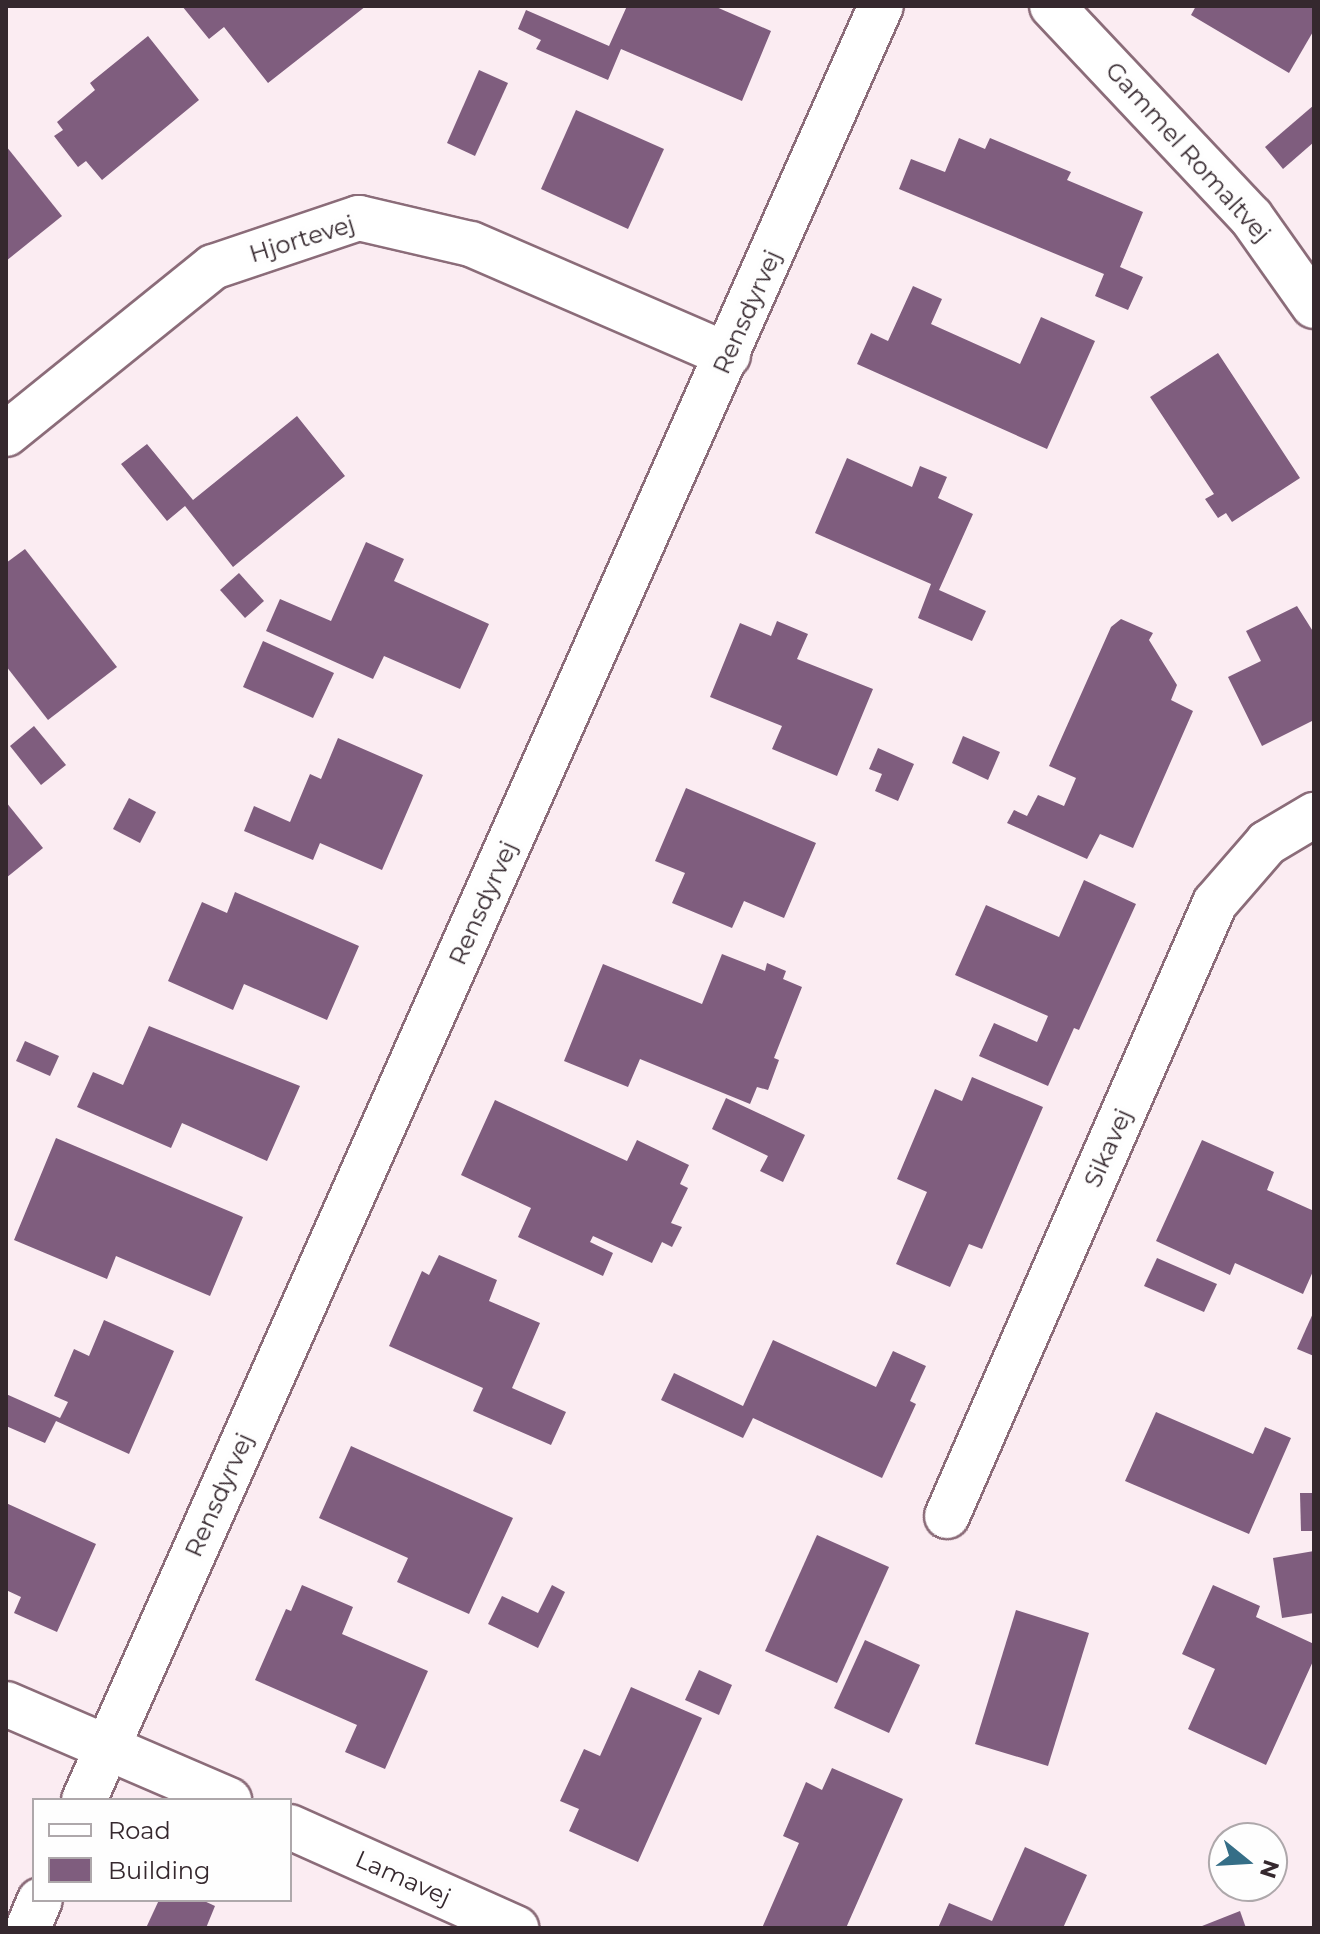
<!DOCTYPE html>
<style>
body{margin:0}
#map{position:relative;width:1320px;height:1934px;overflow:hidden;background:#fbecf2;font-family:Montserrat,sans-serif}
div>[style]{position:absolute}
[style*='--x']{left:calc(var(--x)*1px);top:calc(var(--y)*1px);width:calc(var(--w)*1px);rotate:calc(var(--a)*1deg)}
.building>*{inset:0;background:#7f5d7e}
.roads{filter:drop-shadow(2px 0 #8b6c79) drop-shadow(-2px 0 #8b6c79) drop-shadow(0 2px #8b6c79) drop-shadow(0 -2px #8b6c79)}
.street>*{height:44px;margin:-22px;padding:0 22px;transform-origin:22px;border-radius:22px;background:#fff}
span{translate:-50% -50%;white-space:nowrap;text-align:center;line-height:1.15;-webkit-text-stroke:8px #fefefe;paint-order:stroke}
.street-label{font-size:24px;color:#35282e}
.frame{position:absolute;inset:0;border:8px solid #35282e;pointer-events:none}
.legend{position:absolute;left:32px;top:1798px;width:260px;height:104px;box-sizing:border-box;background:#fefefe;border:2px solid #aea8ab;margin:0;padding:10px 14px;list-style:none;font-size:24px;color:#35282e}
.legend li{display:flex;align-items:center;gap:16px;height:40px}
.legend b{width:40px;border:2px solid #aea8ab}
.north{position:absolute;left:1208px;top:1822px;width:80px;height:80px;box-sizing:border-box;background:#fefefe;border:2px solid #aea8ab;border-radius:50%;rotate:108deg;font-size:22px;font-weight:700;line-height:32px;text-align:center;color:#35282e}
.north::after{content:'';display:block;margin:auto;width:28px;height:36px;background:#356e87;clip-path:polygon(50% 0,100% 100%,50% 72%,0 100%)}
</style>
<div id="map">
<div class="building">
<i style="clip-path:polygon(182px 6px,366px 6px,268px 83px,224px 27px,209px 39px)"></i>
<i style="clip-path:polygon(627px 6px,714px 6px,771px 31px,742px 101px,621px 49px,608px 80px,536px 49px,541px 40px,518px 29px,526px 10px,609px 46px)"></i>
<i style="clip-path:polygon(1196px 6px,1314px 6px,1314px 30px,1289px 73px,1191px 15px)"></i>
<i style="clip-path:polygon(148px 36px,199px 100px,102px 180px,86px 161px,78px 167px,54px 136px,63px 130px,57px 122px,95px 90px,90px 83px)"></i>
<i style="clip-path:polygon(479px 70px,508px 83px,475px 156px,447px 143px)"></i>
<i style="clip-path:polygon(1314px 105px,1314px 142px,1283px 169px,1265px 147px)"></i>
<i style="clip-path:polygon(576px 110px,664px 149px,628px 229px,541px 189px)"></i>
<i style="clip-path:polygon(959px 138px,985px 149px,990px 138px,1071px 172px,1067px 180px,1143px 212px,1120px 267px,1143px 277px,1128px 310px,1095px 296px,1104px 274px,899px 189px,911px 159px,945px 172px)"></i>
<i style="clip-path:polygon(6px 146px,62px 216px,6px 261px)"></i>
<i style="clip-path:polygon(913px 286px,942px 299px,931px 324px,1020px 364px,1041px 317px,1095px 341px,1047px 449px,857px 364px,871px 333px,888px 341px)"></i>
<i style="clip-path:polygon(1218px 353px,1300px 478px,1232px 522px,1226px 513px,1218px 518px,1205px 499px,1214px 494px,1150px 397px)"></i>
<i style="clip-path:polygon(297px 416px,345px 476px,233px 567px,185px 506px,167px 521px,121px 464px,147px 444px,193px 500px)"></i>
<i style="clip-path:polygon(847px 458px,912px 487px,920px 466px,947px 477px,938px 498px,973px 514px,939px 590px,986px 611px,972px 641px,918px 618px,931px 584px,815px 533px)"></i>
<i style="clip-path:polygon(366px 542px,404px 559px,394px 581px,489px 624px,460px 689px,384px 656px,373px 679px,266px 631px,280px 599px,331px 621px)"></i>
<i style="clip-path:polygon(25px 549px,117px 667px,48px 720px,6px 666px,6px 563px)"></i>
<i style="clip-path:polygon(239px 573px,264px 601px,245px 618px,220px 590px)"></i>
<i style="clip-path:polygon(1297px 606px,1314px 633px,1314px 720px,1262px 746px,1228px 677px,1261px 661px,1246px 631px)"></i>
<i style="clip-path:polygon(1121px 619px,1153px 633px,1149px 640px,1177px 685px,1171px 700px,1193px 711px,1133px 848px,1100px 834px,1087px 859px,1007px 823px,1014px 810px,1027px 816px,1038px 795px,1064px 806px,1076px 778px,1049px 766px,1111px 627px)"></i>
<i style="clip-path:polygon(777px 621px,808px 634px,797px 659px,873px 689px,837px 776px,772px 749px,782px 726px,710px 697px,740px 623px,771px 636px)"></i>
<i style="clip-path:polygon(263px 641px,334px 673px,313px 718px,243px 687px)"></i>
<i style="clip-path:polygon(34px 726px,66px 765px,41px 785px,10px 746px)"></i>
<i style="clip-path:polygon(963px 736px,1000px 752px,988px 780px,952px 763px)"></i>
<i style="clip-path:polygon(338px 738px,423px 775px,382px 870px,320px 843px,313px 860px,244px 831px,254px 806px,290px 822px,310px 774px,321px 779px)"></i>
<i style="clip-path:polygon(878px 748px,914px 764px,898px 801px,875px 791px,882px 774px,869px 769px)"></i>
<i style="clip-path:polygon(686px 788px,816px 843px,784px 918px,744px 901px,732px 928px,672px 903px,685px 873px,655px 861px)"></i>
<i style="clip-path:polygon(129px 798px,156px 812px,140px 843px,113px 829px)"></i>
<i style="clip-path:polygon(6px 802px,43px 848px,6px 878px)"></i>
<i style="clip-path:polygon(1084px 880px,1136px 904px,1079px 1030px,1074px 1028px,1048px 1086px,979px 1056px,994px 1023px,1037px 1042px,1048px 1016px,955px 975px,986px 905px,1059px 937px)"></i>
<i style="clip-path:polygon(235px 892px,359px 946px,327px 1020px,244px 984px,233px 1010px,168px 981px,202px 902px,227px 913px)"></i>
<i style="clip-path:polygon(722px 954px,765px 971px,767px 963px,786px 971px,783px 979px,802px 987px,774px 1058px,779px 1060px,768px 1090px,757px 1087px,750px 1104px,640px 1059px,628px 1087px,564px 1061px,603px 964px,702px 1004px)"></i>
<i style="clip-path:polygon(149px 1026px,300px 1086px,267px 1161px,182px 1123px,171px 1148px,77px 1107px,93px 1072px,123px 1085px)"></i>
<i style="clip-path:polygon(25px 1041px,59px 1056px,50px 1076px,16px 1061px)"></i>
<i style="clip-path:polygon(972px 1077px,1043px 1107px,982px 1249px,969px 1244px,950px 1287px,896px 1264px,927px 1192px,897px 1179px,935px 1089px,962px 1101px)"></i>
<i style="clip-path:polygon(726px 1098px,805px 1135px,783px 1182px,760px 1171px,768px 1156px,712px 1129px)"></i>
<i style="clip-path:polygon(495px 1100px,627px 1161px,637px 1140px,689px 1165px,680px 1184px,688px 1188px,671px 1223px,682px 1227px,672px 1247px,662px 1242px,652px 1263px,593px 1236px,590px 1242px,613px 1253px,603px 1276px,518px 1237px,531px 1208px,461px 1175px)"></i>
<i style="clip-path:polygon(56px 1138px,243px 1217px,210px 1296px,116px 1256px,107px 1279px,14px 1240px)"></i>
<i style="clip-path:polygon(1202px 1140px,1274px 1172px,1267px 1190px,1314px 1211px,1314px 1269px,1303px 1294px,1235px 1263px,1230px 1275px,1156px 1241px)"></i>
<i style="clip-path:polygon(439px 1255px,497px 1280px,489px 1301px,540px 1323px,512px 1388px,566px 1412px,551px 1445px,473px 1411px,483px 1388px,389px 1346px,422px 1271px,429px 1275px)"></i>
<i style="clip-path:polygon(1157px 1258px,1217px 1284px,1204px 1312px,1144px 1286px)"></i>
<i style="clip-path:polygon(1314px 1311px,1314px 1356px,1297px 1349px)"></i>
<i style="clip-path:polygon(104px 1320px,174px 1351px,129px 1454px,56px 1421px,45px 1443px,6px 1426px,6px 1394px,60px 1418px,68px 1402px,54px 1396px,74px 1349px,89px 1356px)"></i>
<i style="clip-path:polygon(773px 1340px,876px 1387px,893px 1351px,926px 1366px,910px 1401px,916px 1404px,882px 1478px,753px 1418px,743px 1438px,661px 1400px,674px 1373px,743px 1406px)"></i>
<i style="clip-path:polygon(1156px 1412px,1253px 1454px,1265px 1427px,1291px 1438px,1249px 1534px,1125px 1481px)"></i>
<i style="clip-path:polygon(351px 1446px,513px 1518px,469px 1614px,397px 1582px,408px 1558px,319px 1518px)"></i>
<i style="clip-path:polygon(1300px 1493px,1314px 1493px,1314px 1531px,1301px 1531px)"></i>
<i style="clip-path:polygon(6px 1503px,96px 1544px,57px 1632px,14px 1613px,21px 1597px,6px 1590px)"></i>
<i style="clip-path:polygon(817px 1535px,889px 1567px,837px 1683px,765px 1651px)"></i>
<i style="clip-path:polygon(1314px 1551px,1314px 1613px,1282px 1618px,1273px 1558px)"></i>
<i style="clip-path:polygon(302px 1585px,353px 1607px,342px 1634px,428px 1671px,385px 1769px,345px 1752px,357px 1725px,255px 1680px,286px 1609px,291px 1611px)"></i>
<i style="clip-path:polygon(552px 1585px,565px 1592px,538px 1648px,488px 1624px,502px 1596px,538px 1613px)"></i>
<i style="clip-path:polygon(1213px 1585px,1260px 1606px,1256px 1617px,1314px 1644px,1314px 1659px,1266px 1765px,1188px 1729px,1215px 1669px,1182px 1654px)"></i>
<i style="clip-path:polygon(1016px 1610px,1089px 1633px,1048px 1766px,975px 1744px)"></i>
<i style="clip-path:polygon(865px 1640px,920px 1665px,889px 1733px,834px 1708px)"></i>
<i style="clip-path:polygon(699px 1670px,732px 1685px,719px 1715px,685px 1700px)"></i>
<i style="clip-path:polygon(631px 1687px,702px 1718px,638px 1862px,569px 1831px,579px 1809px,560px 1801px,584px 1749px,600px 1756px)"></i>
<i style="clip-path:polygon(832px 1768px,903px 1799px,846px 1928px,762px 1928px,799px 1843px,783px 1836px,806px 1782px,822px 1790px)"></i>
<i style="clip-path:polygon(1025px 1847px,1087px 1875px,1063px 1928px,938px 1928px,949px 1903px,992px 1921px)"></i>
<i style="clip-path:polygon(159px 1900px,202px 1900px,215px 1906px,206px 1928px,146px 1928px)"></i>
<i style="clip-path:polygon(1240px 1911px,1246px 1928px,1197px 1928px)"></i>
</div>
<div class="roads">
<div class="street">
<i style="--x:1052;--y:6;--w:290;--a:46.7"></i>
<i style="--x:1251;--y:217;--w:109;--a:54.7"></i>
<i style="--x:6;--y:434;--w:266;--a:-38.9"></i>
<i style="--x:213;--y:267;--w:154;--a:-18.6"></i>
<i style="--x:359;--y:218;--w:115;--a:13.1"></i>
<i style="--x:471;--y:244;--w:280;--a:23.4"></i>
<i style="--x:947;--y:1516;--w:669;--a:-66.39"></i>
<i style="--x:1215;--y:903;--w:79;--a:-49.1"></i>
<i style="--x:1267;--y:843;--w:55;--a:-30.8"></i>
<i style="--x:6;--y:1704;--w:243;--a:23.3"></i>
<i style="--x:84;--y:1800;--w:1963;--a:-66.05"></i>
<i style="--x:290;--y:1827;--w:248;--a:24.1"></i>
<i style="--x:28;--y:1928;--w:30;--a:-67"></i>
</div>
</div>
<div class="street-label">
<span style="left:1188px;top:152px;rotate:48deg">Gammel Romaltvej</span>
<span style="left:302px;top:239px;rotate:-17deg">Hjortevej</span>
<span style="left:747px;top:312px;rotate:-66deg">Rensdyrvej</span>
<span style="left:483px;top:903px;rotate:-66deg">Rensdyrvej</span>
<span style="left:1108px;top:1148px;rotate:-66deg">Sikavej</span>
<span style="left:219px;top:1495px;rotate:-66deg">Rensdyrvej</span>
<span style="left:403px;top:1878px;rotate:24deg">Lamavej</span>
</div>
<div class="frame"></div>
<ul class="legend">
<li><b style="height:10px;background:#fff"></b>Road</li>
<li><b style="height:22px;background:#7f5d7e"></b>Building</li>
</ul>
<div class="north">N</div>
</div>
